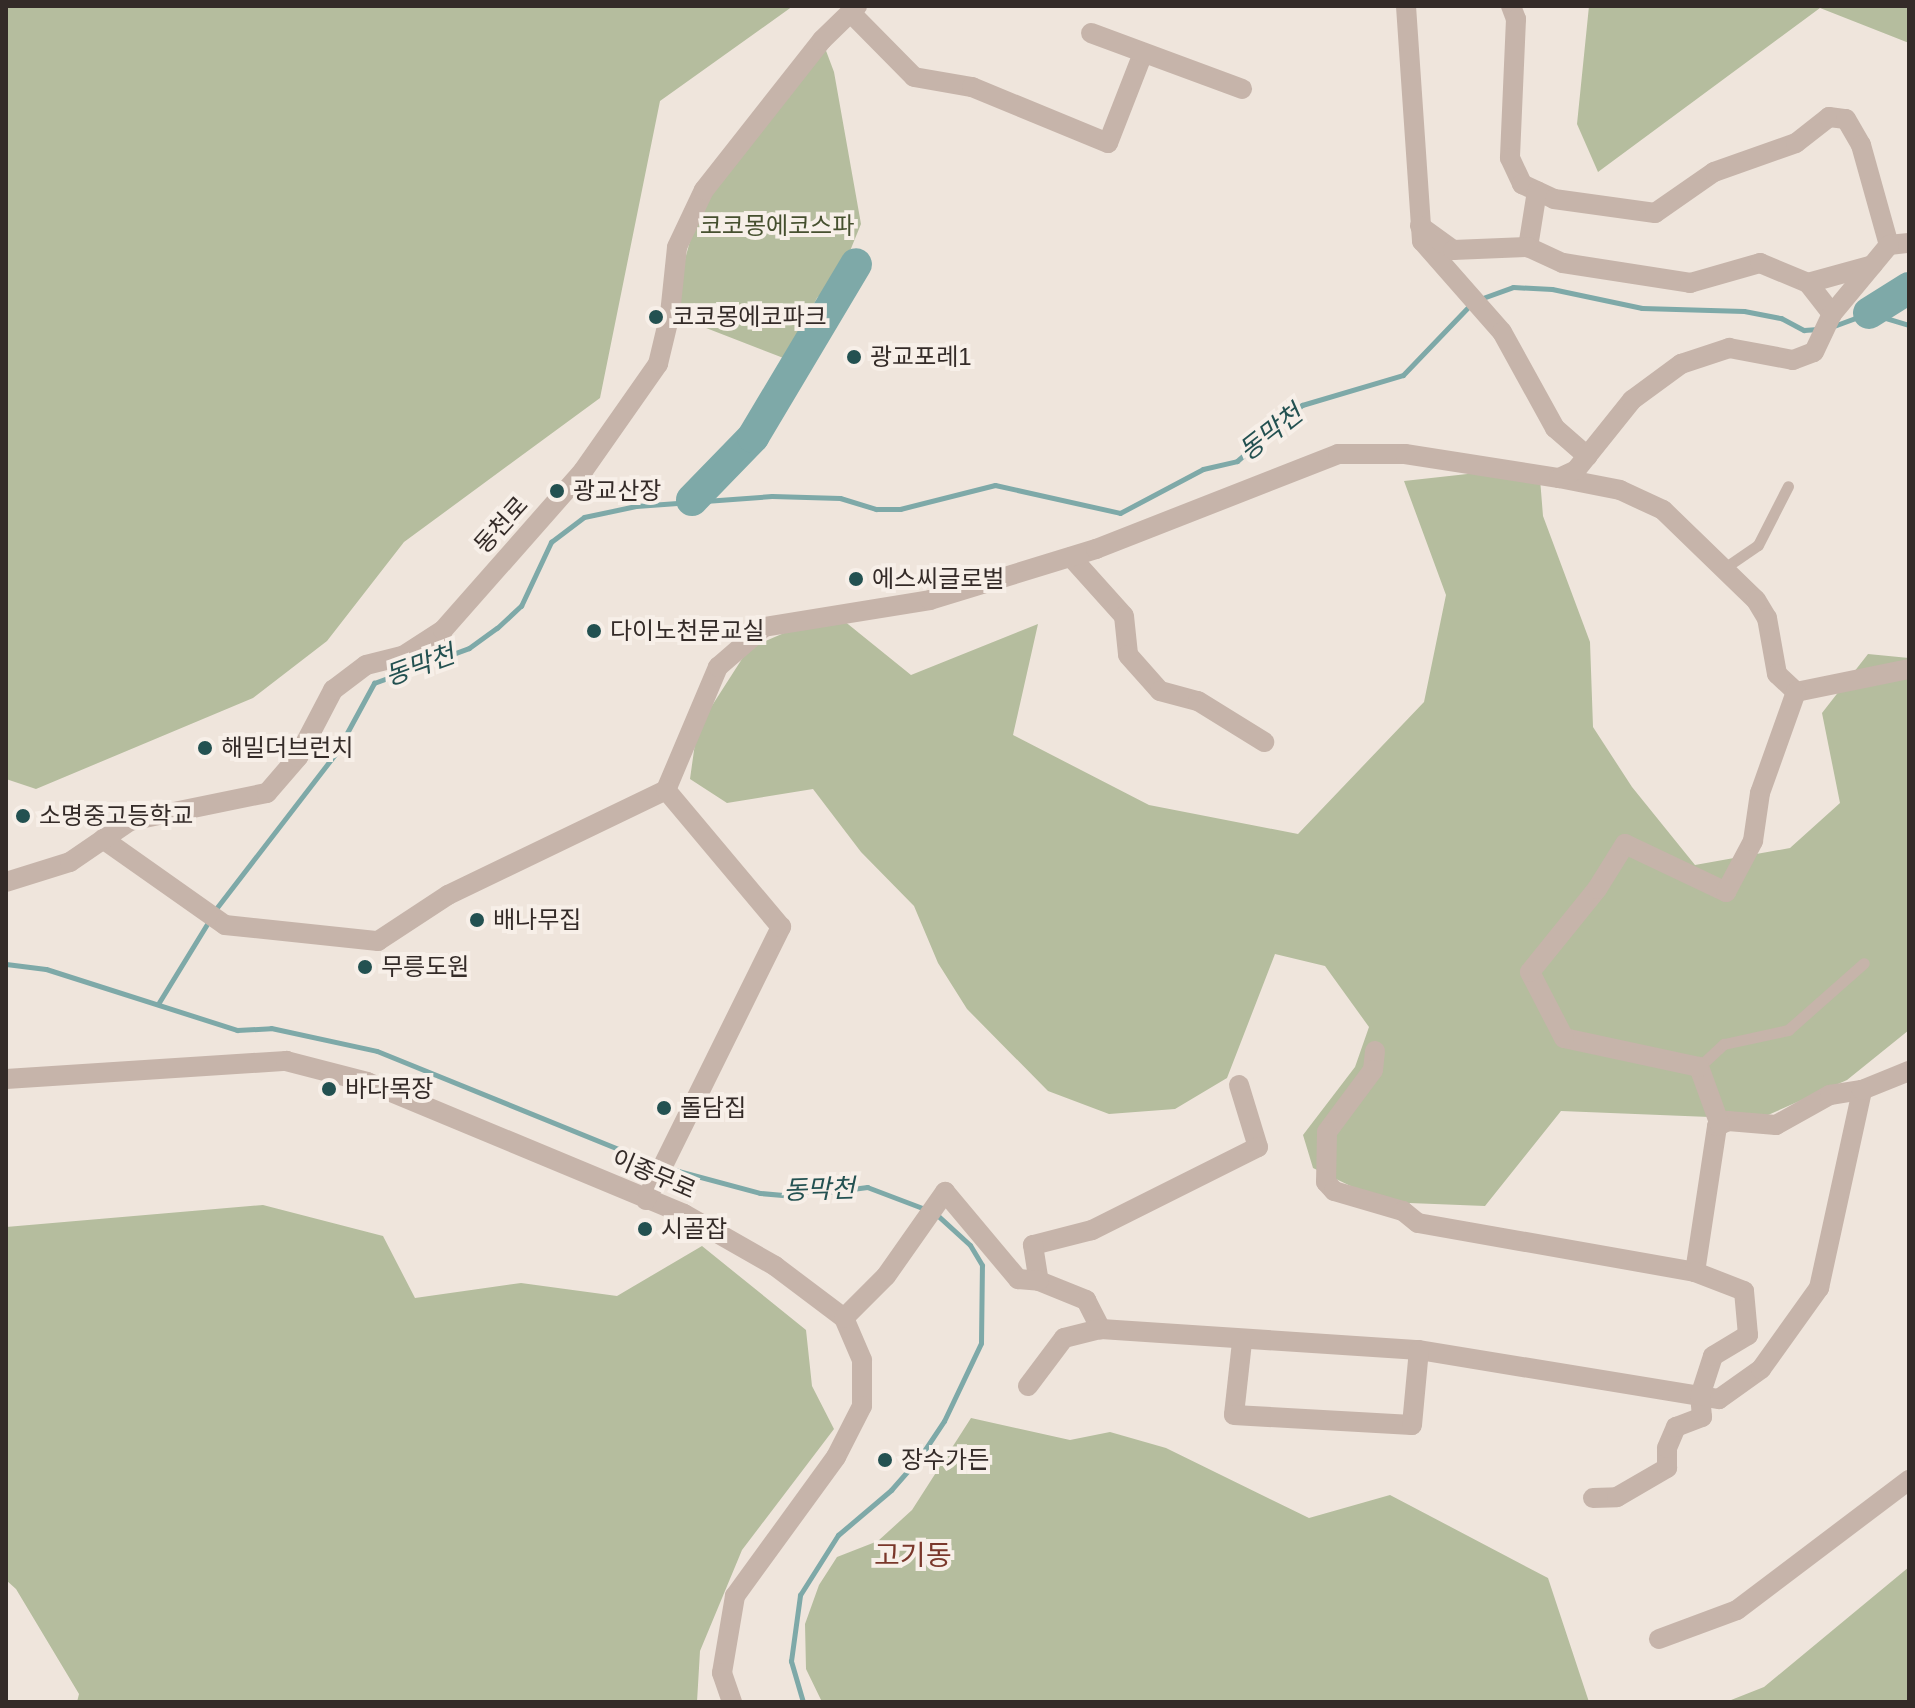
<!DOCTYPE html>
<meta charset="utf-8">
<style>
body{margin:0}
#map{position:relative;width:1915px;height:1708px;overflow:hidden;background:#efe5dc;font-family:Helvetica,"Noto Sans KR",sans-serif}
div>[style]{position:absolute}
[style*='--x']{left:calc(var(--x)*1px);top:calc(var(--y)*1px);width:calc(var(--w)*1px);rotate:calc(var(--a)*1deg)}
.green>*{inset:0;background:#b5bd9e}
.stream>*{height:5px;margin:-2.5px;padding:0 2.5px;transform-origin:2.5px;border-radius:2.5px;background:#7ea9a8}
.river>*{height:32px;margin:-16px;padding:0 16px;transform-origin:16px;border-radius:16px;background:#7ea9a8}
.service>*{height:11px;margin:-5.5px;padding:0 5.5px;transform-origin:5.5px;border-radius:5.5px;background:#c6b4aa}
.minor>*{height:20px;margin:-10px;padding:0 10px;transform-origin:10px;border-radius:10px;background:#c6b4aa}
.dots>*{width:22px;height:22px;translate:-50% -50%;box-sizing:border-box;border:4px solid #f7efe8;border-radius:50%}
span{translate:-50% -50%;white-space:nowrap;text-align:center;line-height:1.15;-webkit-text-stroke:8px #f7efe8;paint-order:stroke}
.park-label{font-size:24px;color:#46502f}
.poi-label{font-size:24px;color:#342b28}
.left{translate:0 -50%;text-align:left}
.street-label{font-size:24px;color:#342b28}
.water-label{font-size:26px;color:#235151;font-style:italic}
.quarter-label{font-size:28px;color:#7a372a}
.frame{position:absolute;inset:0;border:8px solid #342b28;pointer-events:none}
</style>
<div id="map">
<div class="green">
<i style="clip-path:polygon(6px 6px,793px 6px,660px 101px,600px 398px,404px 542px,327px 641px,253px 698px,36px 789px,6px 779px)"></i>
<i style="clip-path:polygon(1589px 6px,1909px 6px,1909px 43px,1820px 8px,1598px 172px,1577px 124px)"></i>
<i style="clip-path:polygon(822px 40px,834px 72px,861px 224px,841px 273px,817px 298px,786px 359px,670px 314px,704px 190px)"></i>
<i style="clip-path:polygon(1539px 466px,1543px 516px,1590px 642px,1593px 727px,1632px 787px,1695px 865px,1790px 848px,1840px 803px,1822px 713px,1868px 654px,1909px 658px,1909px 1030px,1847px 1080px,1759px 1119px,1561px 1111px,1485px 1206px,1384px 1202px,1313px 1168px,1303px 1135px,1355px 1067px,1369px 1027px,1325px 966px,1275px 954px,1227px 1078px,1175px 1109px,1109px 1114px,1048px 1091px,967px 1009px,938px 963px,914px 906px,861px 852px,813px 789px,727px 803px,690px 779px,697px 729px,749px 648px,833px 612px,911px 675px,1038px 624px,1013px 735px,1149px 805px,1298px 834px,1424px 702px,1446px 595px,1404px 481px)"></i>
<i style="clip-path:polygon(263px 1205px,383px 1236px,415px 1298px,521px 1283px,617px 1296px,702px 1246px,806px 1330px,812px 1386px,834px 1429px,742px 1550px,700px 1651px,697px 1702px,77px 1702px,79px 1694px,16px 1589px,6px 1580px,6px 1227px)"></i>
<i style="clip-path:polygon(971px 1418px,1070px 1440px,1110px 1432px,1166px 1448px,1309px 1518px,1390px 1495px,1548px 1578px,1589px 1702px,822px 1702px,806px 1669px,805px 1624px,819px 1585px,837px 1557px,878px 1541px,912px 1510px)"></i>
<i style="clip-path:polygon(1909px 1567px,1909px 1702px,1726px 1702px,1764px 1687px)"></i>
</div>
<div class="stream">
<i style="--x:1480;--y:299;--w:35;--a:-20"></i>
<i style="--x:1513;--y:287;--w:39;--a:3"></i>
<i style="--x:1552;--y:289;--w:92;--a:11.9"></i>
<i style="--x:1642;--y:308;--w:102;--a:1.7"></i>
<i style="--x:1744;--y:311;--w:38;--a:11"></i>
<i style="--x:1781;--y:318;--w:26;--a:28"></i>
<i style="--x:1804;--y:330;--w:14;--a:-4"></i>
<i style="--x:1831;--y:327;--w:40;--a:-20.2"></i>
<i style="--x:1869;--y:313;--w:42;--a:16.7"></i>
<i style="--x:215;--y:910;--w:198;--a:-52.4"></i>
<i style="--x:336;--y:753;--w:80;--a:-61.5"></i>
<i style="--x:374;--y:683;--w:101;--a:-20.2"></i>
<i style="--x:469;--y:648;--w:34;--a:-36"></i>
<i style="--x:497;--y:628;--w:33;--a:-43"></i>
<i style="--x:521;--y:606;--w:71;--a:-64.9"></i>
<i style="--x:551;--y:542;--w:41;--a:-37.1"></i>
<i style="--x:584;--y:517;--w:53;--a:-11.9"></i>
<i style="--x:636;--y:506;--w:136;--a:-4.2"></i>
<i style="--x:772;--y:496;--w:68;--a:1.7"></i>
<i style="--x:840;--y:498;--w:38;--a:17"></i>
<i style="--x:876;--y:509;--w:24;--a:0"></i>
<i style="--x:900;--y:509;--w:98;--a:-14.2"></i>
<i style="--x:995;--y:485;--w:128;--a:12.6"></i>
<i style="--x:1120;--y:513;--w:94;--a:-27.9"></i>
<i style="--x:1203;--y:469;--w:35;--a:-13"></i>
<i style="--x:1237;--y:461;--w:86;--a:-40.7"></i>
<i style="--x:1302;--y:405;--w:105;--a:-16.5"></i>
<i style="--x:1403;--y:375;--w:98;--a:-46.2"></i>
<i style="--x:6;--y:964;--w:40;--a:7.1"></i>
<i style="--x:46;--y:969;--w:201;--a:17.7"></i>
<i style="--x:237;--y:1030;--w:34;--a:-3"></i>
<i style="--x:271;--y:1028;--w:108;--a:12.2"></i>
<i style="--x:377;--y:1051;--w:303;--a:22.1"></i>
<i style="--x:158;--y:1004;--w:100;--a:-58.5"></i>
<i style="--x:667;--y:1168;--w:96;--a:15"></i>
<i style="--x:760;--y:1193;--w:37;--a:5"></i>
<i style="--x:797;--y:1196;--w:71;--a:-7.3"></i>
<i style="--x:867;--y:1187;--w:62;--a:20.8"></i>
<i style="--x:803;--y:1702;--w:43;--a:-106.3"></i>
<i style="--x:791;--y:1661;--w:67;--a:-82.2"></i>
<i style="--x:800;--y:1595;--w:71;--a:-57.7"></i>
<i style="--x:838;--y:1535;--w:70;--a:-40.3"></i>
<i style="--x:891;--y:1490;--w:44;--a:-48.7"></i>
<i style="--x:920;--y:1457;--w:43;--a:-56.3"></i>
<i style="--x:944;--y:1421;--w:86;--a:-64.6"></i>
<i style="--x:981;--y:1343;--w:78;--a:-89.3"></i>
<i style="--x:982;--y:1265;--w:23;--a:-121"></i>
<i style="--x:970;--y:1245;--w:45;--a:-137.7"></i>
</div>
<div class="river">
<i style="--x:1869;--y:313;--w:47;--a:-32"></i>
<i style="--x:692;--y:500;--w:88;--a:-45.9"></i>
<i style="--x:753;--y:437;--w:201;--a:-59.2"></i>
</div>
<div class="service">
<i style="--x:1723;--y:569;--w:42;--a:-34.4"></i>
<i style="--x:1758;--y:545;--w:66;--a:-63"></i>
<i style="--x:1699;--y:1067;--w:34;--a:-43"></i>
<i style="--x:1724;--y:1044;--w:66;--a:-12.3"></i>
<i style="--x:1788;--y:1030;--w:101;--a:-41.4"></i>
</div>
<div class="minor">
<i style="--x:1406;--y:6;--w:236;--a:86.1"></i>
<i style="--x:1422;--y:241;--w:121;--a:48.7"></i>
<i style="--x:1502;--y:332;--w:110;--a:61.1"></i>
<i style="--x:1555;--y:428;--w:43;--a:41.2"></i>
<i style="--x:1511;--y:6;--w:14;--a:69"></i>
<i style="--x:1516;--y:19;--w:139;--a:92.5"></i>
<i style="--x:1510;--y:158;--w:29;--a:65"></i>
<i style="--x:1522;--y:184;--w:35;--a:25"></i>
<i style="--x:1554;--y:199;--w:102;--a:7.9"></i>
<i style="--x:1655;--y:213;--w:72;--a:-34.8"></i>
<i style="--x:1714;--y:172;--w:87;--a:-19.5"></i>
<i style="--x:1796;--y:143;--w:42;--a:-38.2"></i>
<i style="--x:1829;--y:117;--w:17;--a:7"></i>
<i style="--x:1846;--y:119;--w:30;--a:60"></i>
<i style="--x:1861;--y:145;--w:104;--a:74.4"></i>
<i style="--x:1889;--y:245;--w:20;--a:-6"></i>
<i style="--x:850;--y:12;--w:91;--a:45.4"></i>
<i style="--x:914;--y:77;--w:59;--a:9.8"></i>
<i style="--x:972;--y:87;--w:147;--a:22.4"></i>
<i style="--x:1108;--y:143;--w:93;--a:-68.7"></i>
<i style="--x:1091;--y:33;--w:161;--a:20.3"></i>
<i style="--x:1537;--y:191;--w:57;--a:99.1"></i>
<i style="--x:1528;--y:247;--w:38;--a:25"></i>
<i style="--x:1563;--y:263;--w:129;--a:8.9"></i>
<i style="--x:1690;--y:283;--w:73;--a:-15.9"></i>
<i style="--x:1760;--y:263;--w:52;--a:22.6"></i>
<i style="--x:1808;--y:283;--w:67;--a:-15.5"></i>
<i style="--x:1420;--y:226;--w:41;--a:36"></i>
<i style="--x:1453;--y:250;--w:75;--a:-2.3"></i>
<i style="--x:1808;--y:283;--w:39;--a:52"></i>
<i style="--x:1559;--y:478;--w:62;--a:11.1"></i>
<i style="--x:1620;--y:490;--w:47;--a:24.9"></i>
<i style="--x:1663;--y:510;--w:129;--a:44.1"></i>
<i style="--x:1756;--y:600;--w:21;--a:59"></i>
<i style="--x:1767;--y:618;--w:57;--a:79.9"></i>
<i style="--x:1777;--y:674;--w:26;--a:43"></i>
<i style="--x:1796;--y:692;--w:115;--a:-11.5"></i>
<i style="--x:1071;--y:557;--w:79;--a:48.1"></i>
<i style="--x:1124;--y:616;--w:39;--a:84"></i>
<i style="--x:1128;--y:655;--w:48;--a:48.4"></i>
<i style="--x:1160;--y:691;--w:39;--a:15"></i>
<i style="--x:1198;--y:701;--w:78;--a:31.8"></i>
<i style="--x:103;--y:839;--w:149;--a:35.2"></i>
<i style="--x:225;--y:925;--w:154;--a:6"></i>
<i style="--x:378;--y:941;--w:84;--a:-33.3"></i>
<i style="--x:448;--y:895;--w:242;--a:-25.7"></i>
<i style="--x:666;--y:790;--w:134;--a:-67.1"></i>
<i style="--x:718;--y:667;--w:61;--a:-41"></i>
<i style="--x:764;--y:627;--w:168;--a:-9.2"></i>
<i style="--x:930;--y:600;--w:174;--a:-17.1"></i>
<i style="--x:1096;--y:549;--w:260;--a:-21.4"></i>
<i style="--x:1338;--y:454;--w:67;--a:0"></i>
<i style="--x:1405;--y:454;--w:156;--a:8.9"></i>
<i style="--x:1559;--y:478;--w:19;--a:-25"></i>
<i style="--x:1576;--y:470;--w:90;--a:-51.3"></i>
<i style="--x:1632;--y:400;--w:61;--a:-36.3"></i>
<i style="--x:1681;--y:364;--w:51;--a:-18.4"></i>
<i style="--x:1729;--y:348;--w:65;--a:10.6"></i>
<i style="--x:1793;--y:360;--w:22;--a:-21"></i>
<i style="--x:1814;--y:352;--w:42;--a:-64.7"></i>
<i style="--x:1832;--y:314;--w:89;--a:-50.4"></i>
<i style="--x:6;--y:882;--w:67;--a:-17.4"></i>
<i style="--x:70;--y:862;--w:73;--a:-34.3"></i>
<i style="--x:130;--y:821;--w:140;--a:-11.6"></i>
<i style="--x:267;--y:793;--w:48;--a:-49.3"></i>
<i style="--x:298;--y:757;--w:76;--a:-62.4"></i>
<i style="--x:333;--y:690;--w:41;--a:-37.1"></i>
<i style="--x:366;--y:665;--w:38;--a:-14"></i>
<i style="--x:403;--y:656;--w:48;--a:-33"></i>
<i style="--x:443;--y:630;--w:212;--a:-48.6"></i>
<i style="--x:583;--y:471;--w:131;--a:-55"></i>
<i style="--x:658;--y:364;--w:51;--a:-76.5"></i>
<i style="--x:670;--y:314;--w:67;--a:-84"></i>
<i style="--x:677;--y:247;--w:63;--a:-64.7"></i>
<i style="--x:704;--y:190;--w:191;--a:-51.8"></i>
<i style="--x:822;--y:40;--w:49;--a:-44.2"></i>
<i style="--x:1375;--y:1051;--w:19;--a:96"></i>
<i style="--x:1373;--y:1070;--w:77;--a:126.6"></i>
<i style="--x:1327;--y:1132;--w:50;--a:91.1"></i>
<i style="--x:1326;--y:1182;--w:12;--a:48"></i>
<i style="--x:1334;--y:1191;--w:72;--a:16.2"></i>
<i style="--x:1403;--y:1211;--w:19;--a:39"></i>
<i style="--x:1418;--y:1223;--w:281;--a:10"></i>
<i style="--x:1695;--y:1272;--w:148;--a:-81.4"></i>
<i style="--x:1717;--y:1126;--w:12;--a:-24"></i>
<i style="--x:1728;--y:1121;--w:48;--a:4.8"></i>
<i style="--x:1776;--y:1125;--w:62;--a:-29.1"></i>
<i style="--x:1830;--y:1095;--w:32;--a:-9"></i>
<i style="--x:6;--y:1079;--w:281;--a:-3.7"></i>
<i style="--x:286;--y:1061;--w:84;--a:14.5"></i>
<i style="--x:367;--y:1082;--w:343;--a:22.6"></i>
<i style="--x:684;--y:1214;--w:105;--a:29.7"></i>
<i style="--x:775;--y:1266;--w:86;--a:37"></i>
<i style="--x:844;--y:1318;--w:46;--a:66.8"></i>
<i style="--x:862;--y:1360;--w:46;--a:90"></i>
<i style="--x:862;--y:1406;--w:57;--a:117"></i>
<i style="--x:836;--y:1457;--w:172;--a:126"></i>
<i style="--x:735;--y:1596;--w:78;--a:99.6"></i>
<i style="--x:722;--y:1673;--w:31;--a:71"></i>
<i style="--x:1239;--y:1085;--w:65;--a:73"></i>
<i style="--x:1258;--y:1147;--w:186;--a:153.4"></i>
<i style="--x:1092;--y:1230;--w:61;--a:165.7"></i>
<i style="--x:1033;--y:1245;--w:36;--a:81"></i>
<i style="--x:1039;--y:1281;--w:51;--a:22"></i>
<i style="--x:1086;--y:1300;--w:33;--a:63"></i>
<i style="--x:1101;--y:1329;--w:319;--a:3.8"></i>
<i style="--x:1419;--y:1350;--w:304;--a:9.3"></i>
<i style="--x:1719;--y:1399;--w:52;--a:-35.5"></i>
<i style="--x:1761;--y:1369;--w:100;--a:-54.4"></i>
<i style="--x:1819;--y:1288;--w:203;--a:-77.7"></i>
<i style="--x:1862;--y:1090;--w:51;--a:-22"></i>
<i style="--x:1720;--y:1125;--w:62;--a:-109.9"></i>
<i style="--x:1699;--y:1067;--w:138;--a:-167.9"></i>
<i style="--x:1564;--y:1038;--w:74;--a:-117.3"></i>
<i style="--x:1530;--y:972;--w:107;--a:-51.1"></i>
<i style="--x:1597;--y:889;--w:53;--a:-58.1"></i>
<i style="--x:1625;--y:844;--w:112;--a:25.4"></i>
<i style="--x:1726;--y:892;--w:58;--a:-62.1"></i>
<i style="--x:1753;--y:841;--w:49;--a:-81.7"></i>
<i style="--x:1760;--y:793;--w:107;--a:-70.4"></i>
<i style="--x:646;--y:1200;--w:305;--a:-63.7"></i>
<i style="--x:781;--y:927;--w:179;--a:-130"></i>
<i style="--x:844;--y:1318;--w:59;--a:-45"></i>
<i style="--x:886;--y:1276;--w:103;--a:-54.9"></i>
<i style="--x:945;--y:1192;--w:114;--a:50"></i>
<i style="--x:1018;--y:1279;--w:21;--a:5"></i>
<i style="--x:1242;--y:1342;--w:73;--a:96.3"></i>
<i style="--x:1234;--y:1415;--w:178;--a:3.2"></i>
<i style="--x:1412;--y:1425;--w:75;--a:-84.7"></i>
<i style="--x:1028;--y:1386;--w:60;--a:-53.1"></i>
<i style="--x:1064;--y:1338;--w:38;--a:-14"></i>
<i style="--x:1593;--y:1498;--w:24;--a:-2"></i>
<i style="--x:1617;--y:1497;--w:58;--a:-30.1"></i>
<i style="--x:1667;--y:1468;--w:20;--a:-90"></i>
<i style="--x:1667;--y:1448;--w:23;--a:-67"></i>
<i style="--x:1676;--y:1427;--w:28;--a:-21"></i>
<i style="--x:1702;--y:1417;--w:21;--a:-95"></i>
<i style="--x:1700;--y:1396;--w:42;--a:-72"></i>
<i style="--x:1713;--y:1356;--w:41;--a:-31"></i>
<i style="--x:1748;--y:1335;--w:44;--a:-95.2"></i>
<i style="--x:1744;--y:1291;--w:53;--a:-158.8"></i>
<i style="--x:1659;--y:1639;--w:83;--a:-20.4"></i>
<i style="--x:1737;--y:1610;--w:216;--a:-37.1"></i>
</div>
<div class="dots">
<i style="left:656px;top:317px;background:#235151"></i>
<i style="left:854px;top:357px;background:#235151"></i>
<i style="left:557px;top:491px;background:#235151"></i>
<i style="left:856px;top:579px;background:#235151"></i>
<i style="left:594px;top:631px;background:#235151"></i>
<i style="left:205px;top:748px;background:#235151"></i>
<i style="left:23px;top:816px;background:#235151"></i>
<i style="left:477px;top:920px;background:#235151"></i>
<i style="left:365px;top:967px;background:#235151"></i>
<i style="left:329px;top:1089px;background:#235151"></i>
<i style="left:664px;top:1108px;background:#235151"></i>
<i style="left:645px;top:1229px;background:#235151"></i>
<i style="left:885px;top:1460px;background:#235151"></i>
</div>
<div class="park-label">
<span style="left:777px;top:226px">코코몽에코스파</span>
</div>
<div class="poi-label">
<span class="left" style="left:672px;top:317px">코코몽에코파크</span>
<span class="left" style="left:870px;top:357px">광교포레1</span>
<span class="left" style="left:573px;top:491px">광교산장</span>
<span class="left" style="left:872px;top:579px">에스씨글로벌</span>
<span class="left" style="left:610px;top:631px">다이노천문교실</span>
<span class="left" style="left:221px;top:748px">해밀더브런치</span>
<span class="left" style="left:39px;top:816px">소명중고등학교</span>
<span class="left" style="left:493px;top:920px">배나무집</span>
<span class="left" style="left:381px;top:967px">무릉도원</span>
<span class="left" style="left:345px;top:1089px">바다목장</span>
<span class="left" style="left:680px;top:1108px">돌담집</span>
<span class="left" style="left:661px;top:1229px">시골잡</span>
<span class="left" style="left:901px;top:1460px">장수가든</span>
</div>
<div class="street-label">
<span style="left:501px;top:525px;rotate:-48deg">동천로</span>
<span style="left:654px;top:1174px;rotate:23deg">이종무로</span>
</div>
<div class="water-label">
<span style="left:1271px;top:433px;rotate:-38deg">동막천</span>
<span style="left:420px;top:666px;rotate:-20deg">동막천</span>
<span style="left:819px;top:1190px;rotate:-2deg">동막천</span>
</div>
<div class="quarter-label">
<span style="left:913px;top:1556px">고기동</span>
</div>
<div class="frame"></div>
</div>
